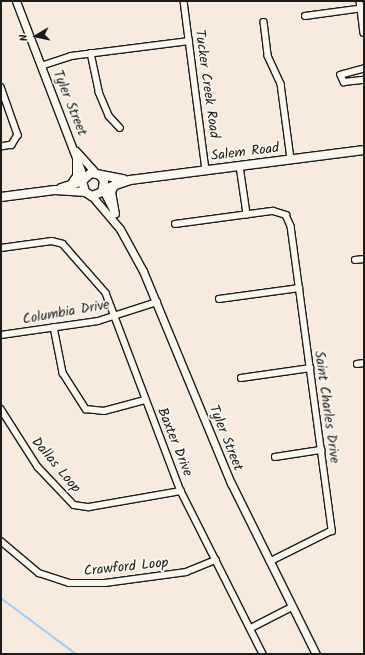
<!DOCTYPE html>
<style>
body{margin:0}
#map{position:relative;width:365px;height:655px;overflow:hidden;background:#f8eadd;font-family:Kalam,sans-serif}
div>[style]{position:absolute}
[style*='--x']{left:calc(var(--x)*1px);top:calc(var(--y)*1px);width:calc(var(--w)*1px);rotate:calc(var(--a)*1deg)}
.stream>*{height:1.5px;margin:-0.75px;padding:0 0.75px;transform-origin:0.75px;border-radius:0.75px;background:#9dcdf9}
.roads{filter:drop-shadow(1px 0 #1c1c1c) drop-shadow(-1px 0 #1c1c1c) drop-shadow(0 1px #1c1c1c) drop-shadow(0 -1px #1c1c1c)}
.minor>*{height:5.5px;margin:-2.75px;padding:0 2.75px;transform-origin:2.75px;border-radius:2.75px;background:#fbf7ec}
.tertiary>*{height:7px;margin:-3.5px;padding:0 3.5px;transform-origin:3.5px;border-radius:3.5px;background:#fbf7ec}
.secondary>*{height:8px;margin:-4px;padding:0 4px;transform-origin:4px;border-radius:4px;background:#fbf7ec}
span{translate:-50% -50%;white-space:nowrap;text-align:center;line-height:1.15;-webkit-text-stroke:3.5px #fbf7ec;paint-order:stroke}
.street-label{font-size:14px;color:#1c1c1c}
.frame{position:absolute;inset:0;border:2px solid #1c1c1c;pointer-events:none}
.north{position:absolute;left:16px;top:16px;width:40px;height:40px;-webkit-text-stroke:3px #fbf7ec;paint-order:stroke;rotate:261deg;font-size:11px;font-weight:700;line-height:16px;text-align:center;color:#1c1c1c}
.north::after{content:'';display:block;margin:auto;width:14px;height:18px;background:#1c1c1c;clip-path:polygon(50% 0,100% 100%,50% 72%,0 100%)}
</style>
<div id="map">
<div class="stream">
<i style="--x:1;--y:598;--w:94;--a:36.7"></i>
</div>
<div class="roads">
<div class="minor">
<i style="--x:184;--y:1;--w:170;--a:82.6"></i>
<i style="--x:360;--y:1;--w:32;--a:83"></i>
<i style="--x:305;--y:16;--w:60;--a:-7.7"></i>
<i style="--x:264;--y:22;--w:34;--a:83"></i>
<i style="--x:268;--y:56;--w:31;--a:65"></i>
<i style="--x:281;--y:84;--w:76;--a:82.4"></i>
<i style="--x:91;--y:53;--w:40;--a:78"></i>
<i style="--x:99;--y:92;--w:26;--a:67"></i>
<i style="--x:109;--y:116;--w:16;--a:47"></i>
<i style="--x:41;--y:66;--w:32;--a:-18"></i>
<i style="--x:71;--y:56;--w:119;--a:-7.2"></i>
<i style="--x:364;--y:69;--w:24;--a:165"></i>
<i style="--x:341;--y:75;--w:8;--a:67"></i>
<i style="--x:344;--y:82;--w:20;--a:-6"></i>
<i style="--x:1;--y:87;--w:51;--a:70.5"></i>
<i style="--x:18;--y:135;--w:12;--a:121"></i>
<i style="--x:12;--y:145;--w:11;--a:170"></i>
<i style="--x:240;--y:166;--w:49;--a:81.7"></i>
<i style="--x:175;--y:224;--w:99;--a:-7.6"></i>
<i style="--x:273;--y:211;--w:14;--a:17"></i>
<i style="--x:286;--y:215;--w:12;--a:66"></i>
<i style="--x:291;--y:226;--w:308;--a:82.3"></i>
<i style="--x:332;--y:531;--w:69;--a:153.4"></i>
<i style="--x:1;--y:248;--w:51;--a:-7.8"></i>
<i style="--x:52;--y:241;--w:11;--a:15"></i>
<i style="--x:63;--y:244;--w:65;--a:48.7"></i>
<i style="--x:106;--y:293;--w:212;--a:69.3"></i>
<i style="--x:181;--y:491;--w:182;--a:63.3"></i>
<i style="--x:355;--y:260;--w:9;--a:-6"></i>
<i style="--x:219;--y:299;--w:81;--a:-7.8"></i>
<i style="--x:54;--y:327;--w:47;--a:78.9"></i>
<i style="--x:63;--y:373;--w:43;--a:57.4"></i>
<i style="--x:86;--y:409;--w:18;--a:6"></i>
<i style="--x:104;--y:411;--w:42;--a:-15"></i>
<i style="--x:1;--y:335;--w:98;--a:-8.2"></i>
<i style="--x:98;--y:321;--w:62;--a:-17.9"></i>
<i style="--x:357;--y:364;--w:7;--a:-8"></i>
<i style="--x:241;--y:378;--w:70;--a:-8.2"></i>
<i style="--x:1;--y:409;--w:69;--a:57.5"></i>
<i style="--x:38;--y:467;--w:52;--a:46.5"></i>
<i style="--x:74;--y:505;--w:15;--a:8"></i>
<i style="--x:89;--y:507;--w:93;--a:-9.9"></i>
<i style="--x:275;--y:457;--w:47;--a:-8.7"></i>
<i style="--x:1;--y:541;--w:50;--a:40.1"></i>
<i style="--x:39;--y:573;--w:32;--a:18"></i>
<i style="--x:69;--y:583;--w:36;--a:0"></i>
<i style="--x:105;--y:583;--w:82;--a:-7.7"></i>
<i style="--x:186;--y:572;--w:32;--a:-22"></i>
<i style="--x:251;--y:628;--w:46;--a:-27.1"></i>
</div>
<div class="tertiary">
<i style="--x:16;--y:1;--w:190;--a:69"></i>
<i style="--x:76;--y:151;--w:31;--a:48"></i>
<i style="--x:103;--y:190;--w:25;--a:63"></i>
<i style="--x:92;--y:196;--w:43;--a:49.7"></i>
<i style="--x:120;--y:229;--w:48;--a:61.3"></i>
<i style="--x:143;--y:271;--w:230;--a:67.5"></i>
<i style="--x:231;--y:483;--w:191;--a:63.6"></i>
</div>
<div class="secondary">
<i style="--x:100;--y:175;--w:7;--a:56"></i>
<i style="--x:104;--y:181;--w:11;--a:100"></i>
<i style="--x:102;--y:192;--w:11;--a:158"></i>
<i style="--x:92;--y:196;--w:8;--a:-150"></i>
<i style="--x:85;--y:192;--w:11;--a:-105"></i>
<i style="--x:82;--y:181;--w:12;--a:-42"></i>
<i style="--x:91;--y:173;--w:33;--a:11"></i>
<i style="--x:115;--y:184;--w:9;--a:117"></i>
<i style="--x:111;--y:192;--w:22;--a:80"></i>
<i style="--x:71;--y:185;--w:11;--a:-56"></i>
<i style="--x:77;--y:176;--w:16;--a:-90"></i>
<i style="--x:61;--y:188;--w:22;--a:-18"></i>
<i style="--x:104;--y:189;--w:28;--a:-19"></i>
<i style="--x:130;--y:180;--w:236;--a:-7.3"></i>
<i style="--x:1;--y:197;--w:54;--a:-7.4"></i>
<i style="--x:55;--y:190;--w:30;--a:4"></i>
</div>
</div>
<div class="street-label">
<span style="left:207px;top:84px;rotate:82deg">Tucker Creek Road</span>
<span style="left:70px;top:103px;rotate:68deg">Tyler Street</span>
<span style="left:245px;top:152px;rotate:-7deg">Salem Road</span>
<span style="left:66px;top:312px;rotate:-10deg">Columbia Drive</span>
<span style="left:327px;top:407px;rotate:82deg">Saint Charles Drive</span>
<span style="left:226px;top:438px;rotate:68deg">Tyler Street</span>
<span style="left:175px;top:442px;rotate:68deg">Baxter Drive</span>
<span style="left:56px;top:465px;rotate:50deg">Dallas Loop</span>
<span style="left:126px;top:567px;rotate:-6deg">Crawford Loop</span>
</div>
<div class="frame"></div>
<div class="north">N</div>
</div>
